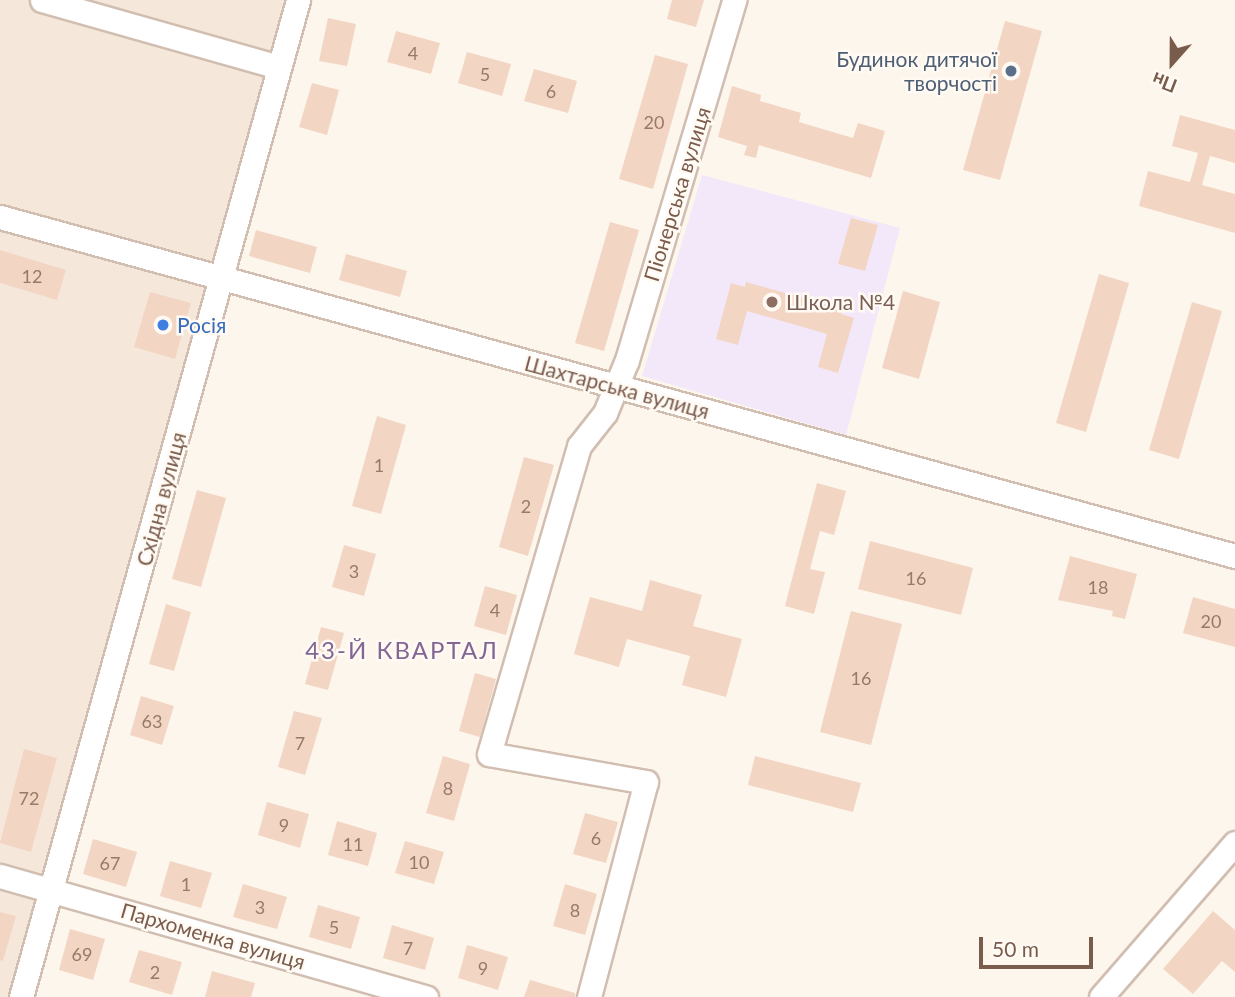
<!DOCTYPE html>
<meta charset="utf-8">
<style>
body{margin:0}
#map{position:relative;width:1235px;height:997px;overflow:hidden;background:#fdf6ec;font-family:Lato,sans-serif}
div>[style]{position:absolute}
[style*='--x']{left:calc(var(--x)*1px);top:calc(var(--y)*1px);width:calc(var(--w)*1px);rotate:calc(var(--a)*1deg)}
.residential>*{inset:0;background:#f5e8da}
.education>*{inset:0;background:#f3e8fa}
.building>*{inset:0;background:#f3d5c3}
.roads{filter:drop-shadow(2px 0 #d1beb0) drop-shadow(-2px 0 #d1beb0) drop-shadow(0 2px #d1beb0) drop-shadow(0 -2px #d1beb0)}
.minor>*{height:23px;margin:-11.5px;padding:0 11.5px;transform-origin:11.5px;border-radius:11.5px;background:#fff}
.dots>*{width:19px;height:19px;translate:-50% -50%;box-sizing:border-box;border:4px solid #fffaf3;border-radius:50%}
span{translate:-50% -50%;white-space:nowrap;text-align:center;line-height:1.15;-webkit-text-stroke:5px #fffaf3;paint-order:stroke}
.number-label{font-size:18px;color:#987a6a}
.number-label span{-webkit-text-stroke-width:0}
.service-label{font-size:21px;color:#4e5e75}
.right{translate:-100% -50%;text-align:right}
.street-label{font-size:21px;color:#7a5c4d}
.education-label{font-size:21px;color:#785e54}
.left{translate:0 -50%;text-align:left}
.shop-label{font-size:21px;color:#366cbe}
.quarter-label{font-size:24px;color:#846695;letter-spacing:2px}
.north{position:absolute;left:1137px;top:28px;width:70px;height:70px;-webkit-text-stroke:5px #fffaf3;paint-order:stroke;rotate:201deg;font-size:19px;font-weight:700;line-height:28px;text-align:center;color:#7a5c4d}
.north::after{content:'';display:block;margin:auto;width:24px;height:32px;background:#7a5c4d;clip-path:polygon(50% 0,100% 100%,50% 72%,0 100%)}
.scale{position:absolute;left:979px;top:937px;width:114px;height:32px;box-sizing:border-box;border:4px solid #7a5c4d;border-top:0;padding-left:9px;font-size:21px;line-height:24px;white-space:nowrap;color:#7a5c4d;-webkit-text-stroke:5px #fffaf3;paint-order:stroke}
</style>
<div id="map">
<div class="residential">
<i style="clip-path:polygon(0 0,291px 0,14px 997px,0 997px)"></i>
</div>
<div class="education">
<i style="clip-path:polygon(702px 175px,900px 228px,846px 435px,642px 376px)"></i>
</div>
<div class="building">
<i style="clip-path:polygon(672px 0,704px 0,696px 27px,667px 19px)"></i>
<i style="clip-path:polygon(328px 18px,356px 24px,347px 66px,319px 61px)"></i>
<i style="clip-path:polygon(1005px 21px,1042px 31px,1000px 180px,963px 170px)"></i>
<i style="clip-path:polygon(396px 31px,440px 43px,431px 74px,387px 62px)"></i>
<i style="clip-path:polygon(467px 52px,511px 64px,502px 96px,458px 83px)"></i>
<i style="clip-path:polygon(655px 55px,688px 64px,653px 189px,619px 179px)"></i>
<i style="clip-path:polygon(534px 69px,577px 81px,568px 113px,524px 101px)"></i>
<i style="clip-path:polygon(312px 83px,339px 90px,327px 135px,299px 127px)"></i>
<i style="clip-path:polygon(732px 86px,761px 95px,760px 101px,801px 113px,799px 122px,853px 138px,858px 123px,885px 131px,871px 178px,759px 145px,756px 158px,744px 155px,747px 146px,718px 137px)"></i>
<i style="clip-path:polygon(1180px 115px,1235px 130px,1235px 163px,1210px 156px,1202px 185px,1235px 194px,1235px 233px,1139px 206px,1148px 171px,1190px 182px,1198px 153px,1172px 146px)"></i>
<i style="clip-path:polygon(851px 218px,878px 225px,865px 271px,838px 264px)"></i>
<i style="clip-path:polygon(610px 222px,639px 230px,604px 351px,575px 343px)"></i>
<i style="clip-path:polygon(256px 230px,317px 247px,310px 273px,249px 256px)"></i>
<i style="clip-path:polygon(0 250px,66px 270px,57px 300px,0 283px)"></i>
<i style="clip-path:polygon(346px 254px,407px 271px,400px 297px,339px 280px)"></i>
<i style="clip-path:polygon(1099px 274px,1129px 283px,1086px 432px,1056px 423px)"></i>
<i style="clip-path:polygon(746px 282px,843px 309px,841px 314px,854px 318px,838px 373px,818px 367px,827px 334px,747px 311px,738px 345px,716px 339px,731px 283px,745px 287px)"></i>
<i style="clip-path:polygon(903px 291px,940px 302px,919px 379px,882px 368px)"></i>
<i style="clip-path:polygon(150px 292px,191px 303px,175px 359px,134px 347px)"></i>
<i style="clip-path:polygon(1192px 302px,1222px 311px,1179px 459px,1149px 450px)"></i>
<i style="clip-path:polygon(377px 416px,406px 425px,381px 514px,352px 506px)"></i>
<i style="clip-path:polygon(524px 457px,554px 465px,528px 556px,499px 547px)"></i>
<i style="clip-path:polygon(817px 483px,846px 491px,834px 535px,820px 531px,810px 569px,825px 572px,814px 614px,785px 606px)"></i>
<i style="clip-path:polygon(197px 490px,226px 498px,201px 587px,172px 579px)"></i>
<i style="clip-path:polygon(870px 541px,973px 568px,961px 615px,858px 589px)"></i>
<i style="clip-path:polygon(344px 545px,376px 554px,364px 596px,332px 587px)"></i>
<i style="clip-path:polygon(1070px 556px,1137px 574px,1125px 619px,1112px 616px,1113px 611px,1058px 600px)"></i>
<i style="clip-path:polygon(650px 580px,702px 595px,693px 626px,742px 639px,726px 697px,682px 685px,690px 656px,627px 639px,619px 667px,574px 654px,590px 597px,642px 611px)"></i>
<i style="clip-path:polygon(485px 586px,517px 595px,506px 635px,474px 626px)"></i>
<i style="clip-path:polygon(1193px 597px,1235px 609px,1235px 647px,1183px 633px)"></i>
<i style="clip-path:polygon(166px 604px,191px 612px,174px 671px,149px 664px)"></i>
<i style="clip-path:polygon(851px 611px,902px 624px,871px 745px,820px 732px)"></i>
<i style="clip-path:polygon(321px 627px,344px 633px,328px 690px,305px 684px)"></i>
<i style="clip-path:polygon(475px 673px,496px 679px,480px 737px,459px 731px)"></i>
<i style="clip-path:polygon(141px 696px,174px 706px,162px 745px,130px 735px)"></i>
<i style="clip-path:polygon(294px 711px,322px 718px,305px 775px,278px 767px)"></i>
<i style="clip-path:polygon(24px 749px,57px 758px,31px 852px,0 843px)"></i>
<i style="clip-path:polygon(443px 756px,470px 764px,454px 821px,426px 813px)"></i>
<i style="clip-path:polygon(755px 756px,861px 783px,853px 812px,748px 785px)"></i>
<i style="clip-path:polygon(267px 802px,309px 814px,300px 848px,258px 835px)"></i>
<i style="clip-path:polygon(585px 813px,618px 822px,606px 863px,573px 854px)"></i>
<i style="clip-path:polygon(337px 821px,377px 833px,368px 866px,328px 855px)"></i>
<i style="clip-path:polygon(93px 839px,137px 852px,126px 887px,83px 874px)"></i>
<i style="clip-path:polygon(405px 841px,444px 852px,434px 884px,395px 873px)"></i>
<i style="clip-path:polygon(170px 861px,212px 873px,201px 908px,160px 896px)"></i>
<i style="clip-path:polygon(243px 884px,287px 897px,277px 929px,233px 917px)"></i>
<i style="clip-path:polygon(565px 884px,597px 894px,585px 935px,553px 926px)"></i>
<i style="clip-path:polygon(318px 905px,360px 917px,351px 949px,309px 937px)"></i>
<i style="clip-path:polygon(1213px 911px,1235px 930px,1235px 972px,1222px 961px,1193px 994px,1163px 969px)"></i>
<i style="clip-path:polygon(0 912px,16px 916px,3px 961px,0 960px)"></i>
<i style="clip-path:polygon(392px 925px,434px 938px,425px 970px,383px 958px)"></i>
<i style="clip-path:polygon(70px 929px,105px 939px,93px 980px,59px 970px)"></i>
<i style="clip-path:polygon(467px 945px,508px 957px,498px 990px,458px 978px)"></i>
<i style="clip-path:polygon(139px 950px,182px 962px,172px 995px,129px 982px)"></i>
<i style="clip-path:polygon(212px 971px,255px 983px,251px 997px,205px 997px)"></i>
<i style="clip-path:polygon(530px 980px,575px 993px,575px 997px,524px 997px)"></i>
</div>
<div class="roads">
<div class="minor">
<i style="--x:42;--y:0;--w:246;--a:15.8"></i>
<i style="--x:0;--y:217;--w:1281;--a:15.35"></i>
<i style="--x:0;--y:876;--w:443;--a:15.9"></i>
<i style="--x:21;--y:997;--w:1035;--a:-74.47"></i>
<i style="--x:589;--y:997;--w:222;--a:-75.2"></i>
<i style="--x:646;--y:782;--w:159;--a:-169.9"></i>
<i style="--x:489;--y:754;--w:321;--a:-73.7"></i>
<i style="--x:579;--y:446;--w:42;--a:-51.8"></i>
<i style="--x:605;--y:413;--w:57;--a:-67.5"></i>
<i style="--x:627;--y:360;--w:376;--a:-73.4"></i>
<i style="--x:1101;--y:997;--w:204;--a:-49"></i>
</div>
</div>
<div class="dots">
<i style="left:1011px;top:71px;background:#5c6f8a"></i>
<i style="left:772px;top:302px;background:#8d6e63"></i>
<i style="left:163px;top:325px;background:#3f7fe0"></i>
</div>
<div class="number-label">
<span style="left:413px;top:53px">4</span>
<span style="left:485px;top:74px">5</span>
<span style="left:551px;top:91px">6</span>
<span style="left:654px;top:122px">20</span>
<span style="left:32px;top:276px">12</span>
<span style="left:379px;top:465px">1</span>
<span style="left:526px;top:506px">2</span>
<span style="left:354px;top:571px">3</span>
<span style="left:916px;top:578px">16</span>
<span style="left:1098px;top:587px">18</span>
<span style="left:495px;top:610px">4</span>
<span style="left:1211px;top:621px">20</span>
<span style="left:861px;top:678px">16</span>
<span style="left:152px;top:721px">63</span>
<span style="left:300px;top:743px">7</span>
<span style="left:448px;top:788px">8</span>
<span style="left:29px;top:798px">72</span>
<span style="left:284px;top:825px">9</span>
<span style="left:596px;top:838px">6</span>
<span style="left:353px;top:844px">11</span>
<span style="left:419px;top:862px">10</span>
<span style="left:110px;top:863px">67</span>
<span style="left:186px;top:884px">1</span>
<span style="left:260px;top:907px">3</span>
<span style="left:575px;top:910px">8</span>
<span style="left:334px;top:927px">5</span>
<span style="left:408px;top:948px">7</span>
<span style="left:82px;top:954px">69</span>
<span style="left:483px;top:968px">9</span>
<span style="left:155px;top:972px">2</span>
</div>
<div class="service-label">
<span class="right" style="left:997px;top:71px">Будинок дитячої<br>творчості</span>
</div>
<div class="street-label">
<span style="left:677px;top:194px;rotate:-73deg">Піонерська вулиця</span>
<span style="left:617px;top:387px;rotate:15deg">Шахтарська вулиця</span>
<span style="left:161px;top:499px;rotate:-75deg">Східна вулиця</span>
<span style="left:213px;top:936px;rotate:16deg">Пархоменка вулиця</span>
</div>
<div class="education-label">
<span class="left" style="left:786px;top:302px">Школа №4</span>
</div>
<div class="shop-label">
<span class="left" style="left:177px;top:325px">Росія</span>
</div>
<div class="quarter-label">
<span style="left:402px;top:650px">43-Й КВАРТАЛ</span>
</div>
<div class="north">Пн</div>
<div class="scale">50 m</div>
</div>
